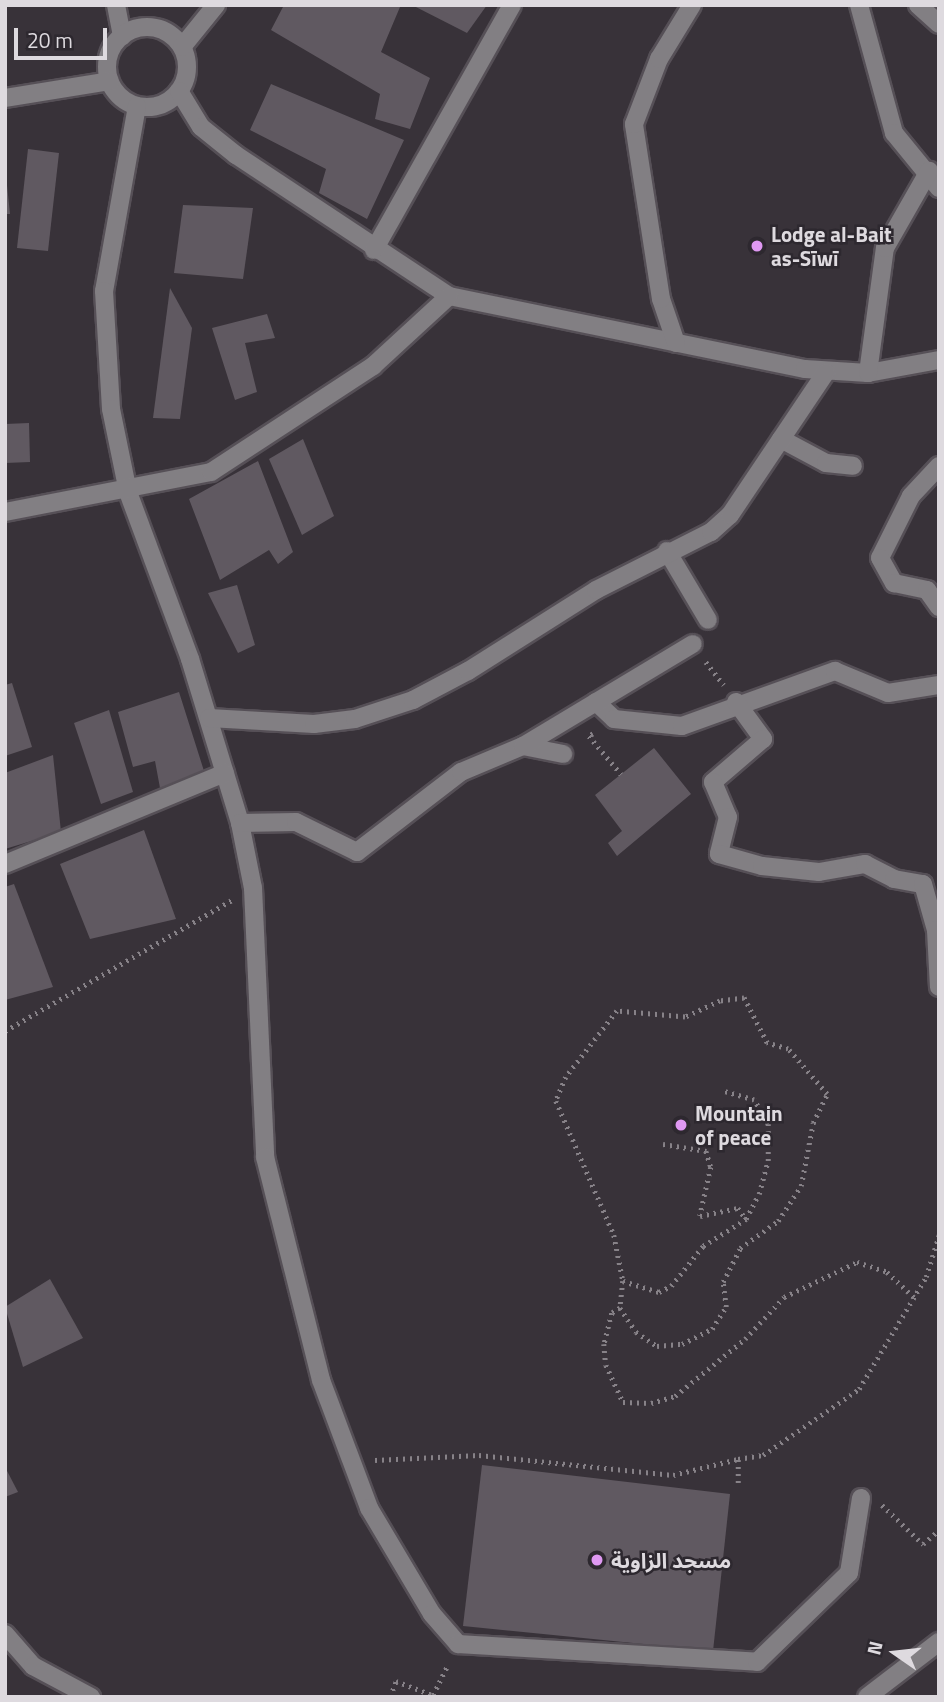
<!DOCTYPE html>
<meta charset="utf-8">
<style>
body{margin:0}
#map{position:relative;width:944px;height:1702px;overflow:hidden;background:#383239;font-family:"Titillium Web","Noto Sans Arabic",sans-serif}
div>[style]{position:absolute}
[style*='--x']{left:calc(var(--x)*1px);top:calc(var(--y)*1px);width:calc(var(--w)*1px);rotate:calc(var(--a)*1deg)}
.building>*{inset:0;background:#605961}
.path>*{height:4.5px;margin-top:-2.25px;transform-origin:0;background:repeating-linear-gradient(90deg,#878288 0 2px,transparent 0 7px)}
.roads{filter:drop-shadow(2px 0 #565057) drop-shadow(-2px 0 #565057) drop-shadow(0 2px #565057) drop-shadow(0 -2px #565057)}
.minor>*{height:18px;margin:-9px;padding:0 9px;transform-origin:9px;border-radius:9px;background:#827f83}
.minor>.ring{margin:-9px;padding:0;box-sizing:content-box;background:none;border:18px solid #827f83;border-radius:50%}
.dots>*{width:19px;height:19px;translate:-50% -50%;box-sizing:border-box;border:4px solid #2d282f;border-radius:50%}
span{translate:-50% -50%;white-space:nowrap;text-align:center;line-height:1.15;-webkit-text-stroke:5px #2d282f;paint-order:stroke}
.poi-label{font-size:21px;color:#dedadf;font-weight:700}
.left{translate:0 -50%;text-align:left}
.frame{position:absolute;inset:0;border:7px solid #dedadf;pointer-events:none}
.north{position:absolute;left:860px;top:1618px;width:70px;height:70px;-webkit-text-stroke:5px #2d282f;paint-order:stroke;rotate:284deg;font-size:19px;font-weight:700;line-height:28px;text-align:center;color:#dedadf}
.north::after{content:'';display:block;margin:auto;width:24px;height:32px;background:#dedadf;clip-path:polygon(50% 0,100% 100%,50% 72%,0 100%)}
.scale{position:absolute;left:14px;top:28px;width:93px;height:32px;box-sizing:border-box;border:4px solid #dedadf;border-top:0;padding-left:9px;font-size:21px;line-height:24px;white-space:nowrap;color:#dedadf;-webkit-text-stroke:5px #2d282f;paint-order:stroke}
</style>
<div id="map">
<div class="building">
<i style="clip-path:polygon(284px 5px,400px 7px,381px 52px,430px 78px,410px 129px,375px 119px,380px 94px,271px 30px)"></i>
<i style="clip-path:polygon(412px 5px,487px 5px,467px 33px)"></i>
<i style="clip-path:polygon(271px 84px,404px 140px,367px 219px,319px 193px,326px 169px,250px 130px)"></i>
<i style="clip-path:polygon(28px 149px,59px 153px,48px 251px,17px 248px)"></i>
<i style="clip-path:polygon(5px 166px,10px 214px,5px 214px)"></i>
<i style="clip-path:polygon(183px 205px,253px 208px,243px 279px,174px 273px)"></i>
<i style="clip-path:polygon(170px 288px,192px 328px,180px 419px,153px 418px)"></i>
<i style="clip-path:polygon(267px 314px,275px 338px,245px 343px,257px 392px,235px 400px,212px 328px)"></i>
<i style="clip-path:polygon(29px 423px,30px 462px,5px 463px,5px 424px)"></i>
<i style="clip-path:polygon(303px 439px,334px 516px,302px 535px,269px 459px)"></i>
<i style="clip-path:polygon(258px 461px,293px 552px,278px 564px,269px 550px,220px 580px,189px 499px)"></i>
<i style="clip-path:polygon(237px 585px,255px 645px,238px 653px,208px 593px)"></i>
<i style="clip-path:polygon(12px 683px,32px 747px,5px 756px,5px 685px)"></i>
<i style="clip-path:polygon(179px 692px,204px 771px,160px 788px,155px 761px,133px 767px,118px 712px)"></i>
<i style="clip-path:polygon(109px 710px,133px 792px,101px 804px,74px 723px)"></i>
<i style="clip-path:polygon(654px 748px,691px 794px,617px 856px,608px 843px,622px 831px,595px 795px)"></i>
<i style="clip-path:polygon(53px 755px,61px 832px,5px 849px,5px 773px)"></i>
<i style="clip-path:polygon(144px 830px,176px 919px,90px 939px,60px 864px)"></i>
<i style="clip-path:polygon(14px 884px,53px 987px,5px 1000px,5px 887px)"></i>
<i style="clip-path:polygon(50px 1279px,83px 1338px,23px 1367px,5px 1307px)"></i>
<i style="clip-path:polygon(482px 1465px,730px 1494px,713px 1651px,463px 1626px)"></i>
<i style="clip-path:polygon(5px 1467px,18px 1492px,5px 1497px)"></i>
</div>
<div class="path">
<i style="--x:706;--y:662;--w:29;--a:52"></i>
<i style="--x:593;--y:734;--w:4;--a:153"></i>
<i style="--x:589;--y:736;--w:50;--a:49.9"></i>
<i style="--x:5;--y:1031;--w:262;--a:-30"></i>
<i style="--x:663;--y:1144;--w:44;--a:9.2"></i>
<i style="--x:706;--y:1151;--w:17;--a:73"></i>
<i style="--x:711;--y:1167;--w:50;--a:102.7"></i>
<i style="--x:700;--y:1216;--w:39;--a:-12"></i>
<i style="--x:738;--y:1208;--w:14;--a:54"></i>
<i style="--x:623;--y:1281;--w:38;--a:17"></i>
<i style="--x:659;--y:1292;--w:13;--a:-27"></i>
<i style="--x:671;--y:1286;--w:51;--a:-51.3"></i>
<i style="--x:703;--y:1246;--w:51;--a:-32.1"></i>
<i style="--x:746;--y:1219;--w:28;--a:-63"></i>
<i style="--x:759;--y:1194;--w:34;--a:-75"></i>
<i style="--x:768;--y:1161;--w:37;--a:-90"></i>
<i style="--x:768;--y:1124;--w:28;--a:-120"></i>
<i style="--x:754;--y:1100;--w:33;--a:-164"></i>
<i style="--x:620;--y:1308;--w:29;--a:56"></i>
<i style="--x:636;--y:1332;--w:25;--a:34"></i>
<i style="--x:657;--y:1346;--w:25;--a:-5"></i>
<i style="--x:682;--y:1344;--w:34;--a:-27"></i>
<i style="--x:712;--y:1329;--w:26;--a:-58"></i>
<i style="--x:726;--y:1307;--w:25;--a:-97"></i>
<i style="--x:723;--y:1282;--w:38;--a:-63"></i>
<i style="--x:740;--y:1248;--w:47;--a:-35.4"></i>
<i style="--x:778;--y:1221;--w:42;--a:-56.7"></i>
<i style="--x:801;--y:1186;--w:64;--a:-79.2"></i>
<i style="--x:813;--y:1123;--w:32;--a:-64"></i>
<i style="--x:827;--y:1094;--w:60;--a:-130.9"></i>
<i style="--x:788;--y:1049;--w:22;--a:-164"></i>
<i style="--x:767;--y:1043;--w:51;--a:-117.1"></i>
<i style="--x:744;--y:998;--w:24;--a:173"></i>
<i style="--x:720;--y:1001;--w:38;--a:155"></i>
<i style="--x:685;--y:1017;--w:68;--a:-175"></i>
<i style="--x:617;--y:1011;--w:83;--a:127.7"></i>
<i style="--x:566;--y:1077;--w:26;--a:113"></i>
<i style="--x:556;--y:1101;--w:146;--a:66.6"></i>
<i style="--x:614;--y:1235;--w:47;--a:78.9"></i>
<i style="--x:623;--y:1281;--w:27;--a:96"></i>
<i style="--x:620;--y:1308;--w:9;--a:148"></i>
<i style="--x:612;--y:1313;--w:32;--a:104"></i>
<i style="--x:604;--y:1344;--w:21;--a:85"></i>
<i style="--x:606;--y:1365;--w:41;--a:65.3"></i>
<i style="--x:623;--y:1402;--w:28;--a:2"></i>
<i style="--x:651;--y:1403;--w:25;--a:-16"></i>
<i style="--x:675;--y:1396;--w:90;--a:-39.2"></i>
<i style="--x:745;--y:1339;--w:57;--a:-47.1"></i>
<i style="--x:784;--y:1297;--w:81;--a:-25.6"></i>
<i style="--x:857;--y:1262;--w:32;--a:18"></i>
<i style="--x:887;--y:1272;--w:38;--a:43"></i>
<i style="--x:375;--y:1460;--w:104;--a:-2.8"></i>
<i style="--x:479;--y:1455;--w:195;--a:5.9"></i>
<i style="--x:673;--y:1475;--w:67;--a:-13.8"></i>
<i style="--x:738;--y:1483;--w:24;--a:-90"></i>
<i style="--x:738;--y:1459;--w:25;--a:-9"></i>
<i style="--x:763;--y:1455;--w:116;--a:-34.5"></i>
<i style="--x:859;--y:1389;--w:131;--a:-59.1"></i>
<i style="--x:926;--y:1277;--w:44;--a:-72.8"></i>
<i style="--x:882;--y:1505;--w:57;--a:43.6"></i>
<i style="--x:923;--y:1544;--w:21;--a:-41"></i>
<i style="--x:390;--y:1697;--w:17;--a:-69"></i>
<i style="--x:396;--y:1681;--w:40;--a:21"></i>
<i style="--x:433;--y:1695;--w:34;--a:-64"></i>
</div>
<div class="roads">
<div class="minor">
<i style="--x:116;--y:5;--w:32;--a:79"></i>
<i style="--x:859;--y:5;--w:133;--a:74.7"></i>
<i style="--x:894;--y:133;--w:71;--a:50.7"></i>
<i style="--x:918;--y:5;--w:28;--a:42"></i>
<i class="ring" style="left:107px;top:27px;width:62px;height:62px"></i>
<i style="--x:182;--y:47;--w:54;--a:-51"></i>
<i style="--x:179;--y:91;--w:42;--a:58.6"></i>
<i style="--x:201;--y:127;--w:45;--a:38.7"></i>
<i style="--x:236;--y:155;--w:255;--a:33.5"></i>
<i style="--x:449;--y:296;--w:363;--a:11.6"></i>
<i style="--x:805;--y:369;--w:63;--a:3.6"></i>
<i style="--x:868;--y:373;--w:72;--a:-10.4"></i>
<i style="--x:5;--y:98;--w:106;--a:-9.2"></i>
<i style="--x:137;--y:106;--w:188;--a:100.1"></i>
<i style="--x:104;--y:291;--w:118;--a:86.6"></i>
<i style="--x:111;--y:409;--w:85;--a:78.4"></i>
<i style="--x:128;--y:492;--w:178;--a:69.6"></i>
<i style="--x:190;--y:659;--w:171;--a:73"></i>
<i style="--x:240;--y:823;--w:66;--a:78.7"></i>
<i style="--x:253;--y:888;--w:269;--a:87.4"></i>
<i style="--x:265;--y:1157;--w:230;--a:75.9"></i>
<i style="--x:321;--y:1380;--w:137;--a:69.4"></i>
<i style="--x:369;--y:1508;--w:123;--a:59.3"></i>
<i style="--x:432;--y:1614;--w:40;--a:49"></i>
<i style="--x:458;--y:1644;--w:300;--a:3.4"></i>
<i style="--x:757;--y:1662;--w:128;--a:-44.1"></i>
<i style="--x:849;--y:1573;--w:76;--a:-80.9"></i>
<i style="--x:374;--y:250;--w:281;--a:-60.6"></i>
<i style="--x:676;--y:343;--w:46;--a:-108.8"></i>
<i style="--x:661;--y:299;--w:177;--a:-98.8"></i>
<i style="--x:634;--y:124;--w:70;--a:-69"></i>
<i style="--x:659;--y:59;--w:63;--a:-58.6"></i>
<i style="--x:868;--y:373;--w:126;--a:-82.3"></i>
<i style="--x:885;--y:248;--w:89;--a:-60.3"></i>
<i style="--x:781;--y:439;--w:51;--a:28.1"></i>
<i style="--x:826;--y:463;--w:27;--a:6"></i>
<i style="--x:939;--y:466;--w:41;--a:133"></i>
<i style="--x:911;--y:496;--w:69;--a:116.6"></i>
<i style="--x:880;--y:558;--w:29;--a:61"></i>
<i style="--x:894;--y:583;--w:34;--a:12"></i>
<i style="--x:927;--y:590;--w:21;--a:55"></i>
<i style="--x:5;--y:512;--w:210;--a:-11"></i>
<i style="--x:211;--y:472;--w:194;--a:-33.2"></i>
<i style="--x:373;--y:366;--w:103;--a:-42.6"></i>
<i style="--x:667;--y:551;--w:80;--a:59.3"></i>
<i style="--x:596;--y:702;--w:25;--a:43"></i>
<i style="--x:614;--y:719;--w:68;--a:5.9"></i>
<i style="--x:682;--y:726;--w:163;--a:-19.8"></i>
<i style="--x:835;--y:671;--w:57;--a:22.5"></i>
<i style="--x:888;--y:693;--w:52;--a:-8.9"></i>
<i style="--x:736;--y:702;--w:46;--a:53.9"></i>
<i style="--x:763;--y:739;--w:66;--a:139.3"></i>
<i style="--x:713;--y:782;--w:38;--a:67"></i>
<i style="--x:728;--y:817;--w:38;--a:104"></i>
<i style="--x:719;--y:854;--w:45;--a:15.6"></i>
<i style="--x:762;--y:866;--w:57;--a:6"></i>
<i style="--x:819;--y:872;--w:47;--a:-9.9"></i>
<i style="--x:865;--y:864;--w:33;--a:27"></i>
<i style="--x:894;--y:879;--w:29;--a:10"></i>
<i style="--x:923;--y:884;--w:48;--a:74.2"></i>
<i style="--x:936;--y:930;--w:57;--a:87"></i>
<i style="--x:209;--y:718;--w:105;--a:3.3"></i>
<i style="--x:314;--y:724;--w:41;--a:-7"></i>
<i style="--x:355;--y:719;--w:61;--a:-18.1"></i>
<i style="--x:413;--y:700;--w:62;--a:-27.8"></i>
<i style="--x:468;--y:671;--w:151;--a:-32.3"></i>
<i style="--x:596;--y:590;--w:129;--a:-26.8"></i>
<i style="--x:711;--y:532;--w:25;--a:-42"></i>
<i style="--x:730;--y:515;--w:172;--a:-56.1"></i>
<i style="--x:523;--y:746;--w:41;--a:11.3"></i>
<i style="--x:240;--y:823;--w:56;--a:-1"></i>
<i style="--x:296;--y:822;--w:68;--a:26.2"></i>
<i style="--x:357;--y:852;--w:131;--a:-37.6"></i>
<i style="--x:461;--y:772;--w:67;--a:-22.8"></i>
<i style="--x:523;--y:746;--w:198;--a:-31"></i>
<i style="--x:5;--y:864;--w:238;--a:-22.5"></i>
<i style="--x:5;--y:1634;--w:43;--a:48.8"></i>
<i style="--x:33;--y:1666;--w:66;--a:28.1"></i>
<i style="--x:867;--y:1697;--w:91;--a:-37.4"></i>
</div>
</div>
<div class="dots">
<i style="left:757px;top:246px;background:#df98f2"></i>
<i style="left:681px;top:1125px;background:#df98f2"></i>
<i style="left:597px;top:1560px;background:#df98f2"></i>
</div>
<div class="poi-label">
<span class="left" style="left:771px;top:246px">Lodge al-Bait<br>as-Sīwī</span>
<span class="left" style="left:695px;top:1125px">Mountain<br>of peace</span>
<span class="left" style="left:611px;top:1560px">مسجد الزاوية</span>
</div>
<div class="frame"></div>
<div class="north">N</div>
<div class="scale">20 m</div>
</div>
